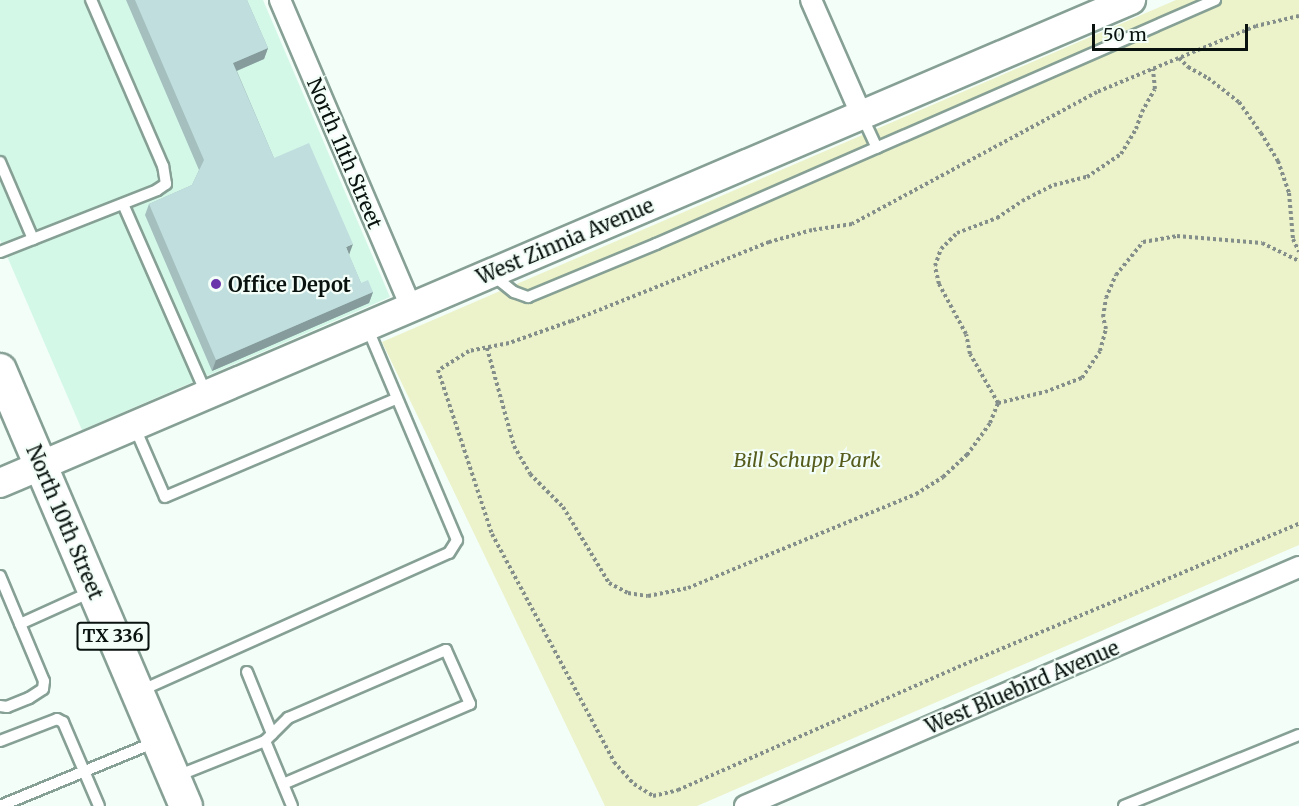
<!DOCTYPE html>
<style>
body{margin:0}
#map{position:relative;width:1299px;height:806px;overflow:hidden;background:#f3fef9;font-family:Merriweather,serif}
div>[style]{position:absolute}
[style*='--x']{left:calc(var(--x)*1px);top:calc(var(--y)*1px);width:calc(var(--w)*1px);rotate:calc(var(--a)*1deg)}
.built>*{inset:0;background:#d4f8e8}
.green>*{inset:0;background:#ecf2c9}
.path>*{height:4px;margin-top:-2px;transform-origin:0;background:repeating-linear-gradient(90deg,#848e8a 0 3px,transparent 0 6px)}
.roads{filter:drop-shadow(2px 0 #86a095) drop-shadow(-2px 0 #86a095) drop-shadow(0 2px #86a095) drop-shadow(0 -2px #86a095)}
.lane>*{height:10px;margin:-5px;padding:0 5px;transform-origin:5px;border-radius:5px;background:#fff}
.street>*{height:20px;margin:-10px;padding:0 10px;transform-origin:10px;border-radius:10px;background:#fff}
.secondary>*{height:28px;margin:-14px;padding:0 14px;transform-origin:14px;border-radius:14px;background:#fff}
.primary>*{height:32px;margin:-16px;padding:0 16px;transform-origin:16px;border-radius:16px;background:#fff}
.wall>*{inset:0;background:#a4bfbe}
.shaded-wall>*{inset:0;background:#869b9b}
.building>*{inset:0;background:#bfdedd}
.dots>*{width:16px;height:16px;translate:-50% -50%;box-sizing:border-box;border:3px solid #f3fef9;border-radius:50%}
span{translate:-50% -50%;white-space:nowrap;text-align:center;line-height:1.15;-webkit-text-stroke:4.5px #f3fef9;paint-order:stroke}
.shield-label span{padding:2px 4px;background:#f3fef9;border:2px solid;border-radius:4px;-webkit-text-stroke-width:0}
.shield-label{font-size:18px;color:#09120e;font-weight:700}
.street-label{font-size:20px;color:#09120e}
.poi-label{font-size:20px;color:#09120e;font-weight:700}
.left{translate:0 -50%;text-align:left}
.park-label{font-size:20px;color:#565c1c;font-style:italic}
.scale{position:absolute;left:1092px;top:24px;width:156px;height:27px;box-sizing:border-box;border:3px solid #09120e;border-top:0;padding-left:8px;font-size:18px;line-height:21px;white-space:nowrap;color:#09120e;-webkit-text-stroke:4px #f3fef9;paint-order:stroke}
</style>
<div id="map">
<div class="built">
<i style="clip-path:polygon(0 0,263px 0,390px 297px,82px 430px,0 240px)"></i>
</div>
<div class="green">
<i style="clip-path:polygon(1176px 0,1299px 0,1299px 545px,697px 806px,605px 806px,382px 342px)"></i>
</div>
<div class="path">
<i style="--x:1299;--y:16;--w:44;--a:166.9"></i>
<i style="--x:1256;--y:26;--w:172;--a:157.5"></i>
<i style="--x:1097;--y:92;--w:278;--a:151.7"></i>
<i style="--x:852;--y:224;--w:40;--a:171.5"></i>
<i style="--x:812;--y:230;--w:45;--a:164.4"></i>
<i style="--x:769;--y:242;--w:213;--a:158.2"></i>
<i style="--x:571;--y:321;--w:66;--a:160.5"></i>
<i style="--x:509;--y:343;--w:41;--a:168.7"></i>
<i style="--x:469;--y:351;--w:36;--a:148"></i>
<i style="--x:438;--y:370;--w:173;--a:71.8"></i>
<i style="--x:492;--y:534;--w:259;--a:61.8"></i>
<i style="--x:614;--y:762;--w:30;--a:48"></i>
<i style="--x:634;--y:784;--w:22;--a:32"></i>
<i style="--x:653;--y:796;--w:26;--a:-13"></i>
<i style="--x:678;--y:790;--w:306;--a:-23.7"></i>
<i style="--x:958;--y:667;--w:370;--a:-22.8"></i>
<i style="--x:1179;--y:58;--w:13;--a:45"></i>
<i style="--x:1188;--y:67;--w:23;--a:29"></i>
<i style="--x:1208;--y:78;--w:39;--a:38"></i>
<i style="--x:1239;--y:102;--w:38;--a:55"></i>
<i style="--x:1261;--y:133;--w:33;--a:59"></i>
<i style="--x:1278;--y:161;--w:34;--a:71"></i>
<i style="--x:1289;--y:193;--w:46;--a:85"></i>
<i style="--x:1293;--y:239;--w:14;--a:65"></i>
<i style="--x:487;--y:348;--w:102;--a:74.6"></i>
<i style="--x:514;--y:446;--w:32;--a:60"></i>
<i style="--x:530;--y:474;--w:47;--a:45"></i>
<i style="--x:563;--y:507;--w:89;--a:58.8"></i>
<i style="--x:609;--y:583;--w:21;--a:28"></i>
<i style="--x:628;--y:593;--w:20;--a:9"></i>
<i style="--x:648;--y:596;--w:41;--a:-11.3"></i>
<i style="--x:688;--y:588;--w:247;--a:-22.4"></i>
<i style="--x:916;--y:494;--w:32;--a:-32"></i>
<i style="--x:943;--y:477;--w:33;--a:-43"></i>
<i style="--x:967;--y:455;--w:39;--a:-54"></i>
<i style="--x:990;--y:423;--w:22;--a:-68"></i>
<i style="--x:998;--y:403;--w:48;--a:-13.2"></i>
<i style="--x:1045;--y:392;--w:40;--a:-21"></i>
<i style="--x:1082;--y:378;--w:32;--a:-56"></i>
<i style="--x:1100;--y:351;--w:23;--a:-75"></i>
<i style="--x:1106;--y:329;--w:12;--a:-104"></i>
<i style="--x:1103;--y:317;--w:19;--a:-81"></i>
<i style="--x:1106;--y:298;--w:25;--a:-67"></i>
<i style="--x:1116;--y:275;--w:43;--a:-50.7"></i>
<i style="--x:1143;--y:242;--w:35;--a:-10"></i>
<i style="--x:1177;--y:236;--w:85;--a:4.7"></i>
<i style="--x:1262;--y:243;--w:41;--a:25.9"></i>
<i style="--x:998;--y:403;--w:56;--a:-119.7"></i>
<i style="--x:970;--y:354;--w:20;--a:-101"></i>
<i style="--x:966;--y:334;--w:57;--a:-118.4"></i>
<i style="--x:939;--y:284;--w:18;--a:-103"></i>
<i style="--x:935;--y:266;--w:18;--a:-71"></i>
<i style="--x:941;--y:249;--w:23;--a:-45"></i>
<i style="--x:957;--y:233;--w:43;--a:-20.6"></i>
<i style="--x:997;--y:218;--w:30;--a:-34"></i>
<i style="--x:1022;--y:201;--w:36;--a:-27"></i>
<i style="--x:1054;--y:185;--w:34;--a:-14"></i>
<i style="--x:1087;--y:177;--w:41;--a:-34.1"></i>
<i style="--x:1121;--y:154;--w:29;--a:-59"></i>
<i style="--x:1136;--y:129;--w:18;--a:-71"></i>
<i style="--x:1142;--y:112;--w:26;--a:-61"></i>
<i style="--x:1155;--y:89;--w:20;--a:-96"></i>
</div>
<div class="roads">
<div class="lane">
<i style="--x:862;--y:116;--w:35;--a:65"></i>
<i style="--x:0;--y:162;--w:84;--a:66.8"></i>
<i style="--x:123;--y:204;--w:206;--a:66.3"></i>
<i style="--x:0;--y:252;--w:169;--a:-21.5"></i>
<i style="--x:157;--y:190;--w:11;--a:-34"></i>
<i style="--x:166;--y:184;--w:18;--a:-99"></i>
<i style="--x:163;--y:166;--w:181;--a:-113.4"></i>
<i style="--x:494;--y:276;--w:26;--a:39"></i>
<i style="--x:514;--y:292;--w:15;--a:20"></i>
<i style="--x:528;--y:297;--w:139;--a:-22.5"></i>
<i style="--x:656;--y:244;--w:610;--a:-23.58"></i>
<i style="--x:135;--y:428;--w:75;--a:66.5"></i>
<i style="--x:165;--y:497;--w:251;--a:-23"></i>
<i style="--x:0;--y:576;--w:114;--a:67.3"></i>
<i style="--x:44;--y:681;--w:8;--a:97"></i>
<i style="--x:43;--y:689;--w:17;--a:147"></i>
<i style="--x:29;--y:698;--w:24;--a:158"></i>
<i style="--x:7;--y:707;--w:7;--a:-172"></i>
<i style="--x:20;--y:624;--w:78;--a:-24.3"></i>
<i style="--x:247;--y:672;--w:67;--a:68"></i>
<i style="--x:140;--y:691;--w:338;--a:-24.1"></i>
<i style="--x:449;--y:553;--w:15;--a:-58"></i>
<i style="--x:457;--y:540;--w:231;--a:-112.9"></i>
<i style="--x:0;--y:741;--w:61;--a:-21.1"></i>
<i style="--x:57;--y:719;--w:7;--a:27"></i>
<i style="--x:63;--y:722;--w:91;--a:66.8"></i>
<i style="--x:265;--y:741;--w:33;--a:-45"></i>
<i style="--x:288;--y:718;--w:172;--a:-23.3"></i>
<i style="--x:446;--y:650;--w:59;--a:66"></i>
<i style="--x:470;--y:704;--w:203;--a:156.8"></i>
<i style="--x:177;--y:776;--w:95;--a:-21.7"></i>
<i style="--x:265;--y:741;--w:70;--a:67.4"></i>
<i style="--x:0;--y:806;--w:168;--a:-22.4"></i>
<i style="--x:1124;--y:806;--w:189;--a:-22.1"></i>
</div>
<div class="street">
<i style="--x:280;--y:0;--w:332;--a:66.9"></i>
<i style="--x:811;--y:0;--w:127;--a:66.3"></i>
<i style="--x:745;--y:806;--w:603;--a:-23.34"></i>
</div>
<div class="secondary">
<i style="--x:0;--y:483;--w:1230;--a:-23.13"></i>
</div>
<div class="primary">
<i style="--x:0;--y:370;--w:474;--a:66.9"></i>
</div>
</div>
<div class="wall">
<i style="clip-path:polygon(126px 0,247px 0,268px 48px,264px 59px,237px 71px,274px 158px,349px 255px,361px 283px,373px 292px,369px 303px,212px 371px,145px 215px,149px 204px,192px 185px,199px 170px)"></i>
</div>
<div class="shaded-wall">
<i style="clip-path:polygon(268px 48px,264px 59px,229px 74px,233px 63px)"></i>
<i style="clip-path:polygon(353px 244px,349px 255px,346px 247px)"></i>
<i style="clip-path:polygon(373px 292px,369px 303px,212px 371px,216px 360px)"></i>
</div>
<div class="building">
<i style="clip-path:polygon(135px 0,247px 0,268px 48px,233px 63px,274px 158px,309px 143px,353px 244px,346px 247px,361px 283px,368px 280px,373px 292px,216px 360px,149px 204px,192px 185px,204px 160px)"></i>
</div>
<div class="dots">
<i style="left:216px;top:284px;background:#6a34ab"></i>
</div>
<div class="shield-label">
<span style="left:113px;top:636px">TX 336</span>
</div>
<div class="street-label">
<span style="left:345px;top:153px;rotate:67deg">North 11th Street</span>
<span style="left:565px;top:241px;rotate:-23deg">West Zinnia Avenue</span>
<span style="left:65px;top:522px;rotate:67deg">North 10th Street</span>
<span style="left:1022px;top:687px;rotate:-23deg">West Bluebird Avenue</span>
</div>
<div class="poi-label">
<span class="left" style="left:228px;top:284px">Office Depot</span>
</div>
<div class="park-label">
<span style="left:807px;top:459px">Bill Schupp Park</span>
</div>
<div class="scale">50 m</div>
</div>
